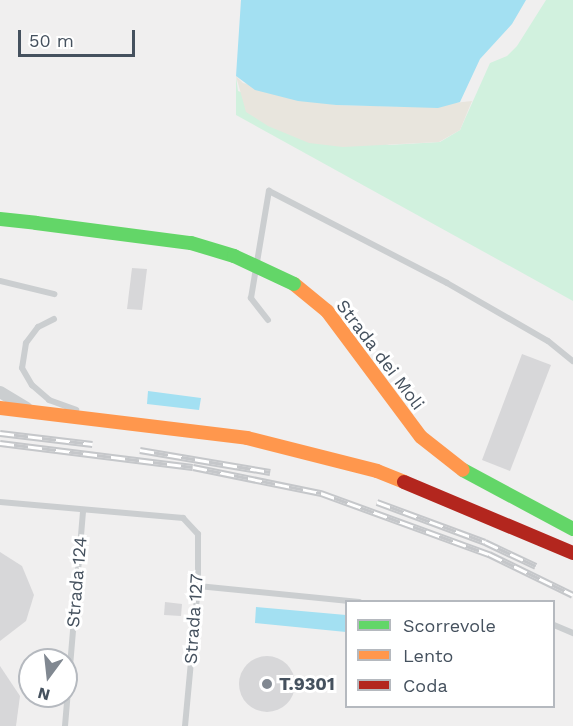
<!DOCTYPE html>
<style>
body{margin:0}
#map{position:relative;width:573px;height:726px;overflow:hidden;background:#f0efef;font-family:"Work Sans",sans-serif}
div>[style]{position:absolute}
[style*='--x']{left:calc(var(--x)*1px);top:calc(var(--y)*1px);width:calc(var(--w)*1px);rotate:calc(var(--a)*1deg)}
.green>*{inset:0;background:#d1f1de}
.sand>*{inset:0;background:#e8e5dd}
.water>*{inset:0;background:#a3e0f2}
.building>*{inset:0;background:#d7d7d9}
.round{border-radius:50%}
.lane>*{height:6px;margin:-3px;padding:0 3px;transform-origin:3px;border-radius:3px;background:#cbced0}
.street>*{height:12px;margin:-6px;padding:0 6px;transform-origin:6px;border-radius:6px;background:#cbced0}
.fast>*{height:14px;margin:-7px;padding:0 7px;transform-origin:7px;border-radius:7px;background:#63d668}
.slow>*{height:14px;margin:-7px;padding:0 7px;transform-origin:7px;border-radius:7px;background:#ff974d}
.jam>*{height:14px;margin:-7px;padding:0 7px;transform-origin:7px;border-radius:7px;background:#b3261e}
.rail>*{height:7px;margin-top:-3.5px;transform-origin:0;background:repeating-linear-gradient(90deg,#fff 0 14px,#c5c7ca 0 28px);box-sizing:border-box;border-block:2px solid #c5c7ca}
.fast-bridge>*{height:14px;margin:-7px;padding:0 7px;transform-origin:7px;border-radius:7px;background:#63d668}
.dots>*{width:16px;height:16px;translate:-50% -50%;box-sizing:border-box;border:3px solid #fff;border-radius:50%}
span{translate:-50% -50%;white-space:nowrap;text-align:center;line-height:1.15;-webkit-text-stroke:6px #fff;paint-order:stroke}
.street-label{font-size:18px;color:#45515e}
.poi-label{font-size:18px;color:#45515e;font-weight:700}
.left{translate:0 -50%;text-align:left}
.legend{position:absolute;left:345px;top:600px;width:210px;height:108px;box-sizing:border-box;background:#fff;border:2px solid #b5b9bf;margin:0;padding:8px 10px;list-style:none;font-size:18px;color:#45515e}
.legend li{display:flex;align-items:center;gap:12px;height:30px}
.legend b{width:30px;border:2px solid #b5b9bf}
.north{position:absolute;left:18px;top:648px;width:60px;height:60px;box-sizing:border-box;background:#fff;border:2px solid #b5b9bf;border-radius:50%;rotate:195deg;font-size:16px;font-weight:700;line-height:24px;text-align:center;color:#45515e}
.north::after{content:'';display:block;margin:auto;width:21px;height:27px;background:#818891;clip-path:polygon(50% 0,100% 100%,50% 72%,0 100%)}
.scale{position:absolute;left:18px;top:30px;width:117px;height:27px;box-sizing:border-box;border:3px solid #45515e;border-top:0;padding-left:8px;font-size:18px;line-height:21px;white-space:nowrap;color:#45515e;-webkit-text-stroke:4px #fff;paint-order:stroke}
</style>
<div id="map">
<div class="green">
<i style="clip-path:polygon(546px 0,573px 0,573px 301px,236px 115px,236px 76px,238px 91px,389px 145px,440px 142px,460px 130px,490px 63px,507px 56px,517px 46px)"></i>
</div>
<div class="sand">
<i style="clip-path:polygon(236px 76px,243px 83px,336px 105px,416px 107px,472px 101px,460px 130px,439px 142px,343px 147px,309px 143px,268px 126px,246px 112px)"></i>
</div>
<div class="water">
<i style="clip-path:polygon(241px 0,526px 0,512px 24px,480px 59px,460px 102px,438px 108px,336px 105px,298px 101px,255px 90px,236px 76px)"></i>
<i style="clip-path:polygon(148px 391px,201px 398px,199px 410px,147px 404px)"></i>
<i style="clip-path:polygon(256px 607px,346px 615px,346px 632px,255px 623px)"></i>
</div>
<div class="building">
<i style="clip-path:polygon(132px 268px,147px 269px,142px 310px,127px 309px)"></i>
<i style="clip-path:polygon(522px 354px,551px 365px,510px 471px,482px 460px)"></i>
<i style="clip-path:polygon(0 552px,22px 566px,34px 595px,26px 621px,0 641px)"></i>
<i style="clip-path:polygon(165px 602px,182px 604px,181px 616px,164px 615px)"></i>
<i class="round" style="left:239px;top:656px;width:56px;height:56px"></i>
<i style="clip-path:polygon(0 666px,20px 696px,16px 726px,0 726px)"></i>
</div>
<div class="lane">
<i style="--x:0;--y:281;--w:56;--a:13.5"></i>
<i style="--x:54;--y:319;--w:18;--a:153"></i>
<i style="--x:38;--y:327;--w:20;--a:127"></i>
<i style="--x:26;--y:343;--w:25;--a:99"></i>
<i style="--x:22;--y:368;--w:20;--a:60"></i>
<i style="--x:32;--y:385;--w:23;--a:41"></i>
<i style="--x:49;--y:400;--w:29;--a:20"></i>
<i style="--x:268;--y:320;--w:28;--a:-128"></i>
<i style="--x:251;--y:298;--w:109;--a:-80.5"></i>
<i style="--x:269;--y:191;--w:200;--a:27.3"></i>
<i style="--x:447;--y:283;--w:116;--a:29.9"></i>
<i style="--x:548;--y:341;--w:32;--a:39"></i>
<i style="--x:0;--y:502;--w:184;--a:5"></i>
<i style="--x:183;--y:518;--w:22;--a:47"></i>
<i style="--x:198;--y:534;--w:52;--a:90"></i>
<i style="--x:198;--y:586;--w:141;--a:95.3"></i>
<i style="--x:198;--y:586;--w:162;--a:5.7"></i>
<i style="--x:554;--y:625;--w:21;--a:23"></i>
<i style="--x:65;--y:726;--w:216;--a:-85.2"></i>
</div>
<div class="street">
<i style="--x:0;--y:392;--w:31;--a:31"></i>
</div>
<div class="fast">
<i style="--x:0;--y:219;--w:36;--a:6"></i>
<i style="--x:463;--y:470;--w:125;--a:28.2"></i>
</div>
<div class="slow">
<i style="--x:294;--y:284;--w:43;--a:39.3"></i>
<i style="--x:327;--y:311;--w:157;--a:53.3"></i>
<i style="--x:421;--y:437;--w:53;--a:38.2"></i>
<i style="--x:0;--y:408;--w:249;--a:6.9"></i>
<i style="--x:247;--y:438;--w:134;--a:14.2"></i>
<i style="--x:377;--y:471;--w:29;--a:22"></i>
</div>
<div class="jam">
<i style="--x:404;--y:482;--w:183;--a:22.8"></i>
</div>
<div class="rail">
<i style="--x:0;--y:433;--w:93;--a:6.8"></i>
<i style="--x:0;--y:443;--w:194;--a:7.1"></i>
<i style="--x:193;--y:467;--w:131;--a:11.5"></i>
<i style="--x:321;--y:493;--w:179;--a:20"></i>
<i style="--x:489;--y:554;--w:93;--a:26"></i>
<i style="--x:140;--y:450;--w:132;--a:9.6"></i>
<i style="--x:377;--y:502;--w:115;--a:20.3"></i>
<i style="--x:485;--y:542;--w:56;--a:25.2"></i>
</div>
<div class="fast-bridge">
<i style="--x:36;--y:223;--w:156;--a:7.4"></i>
<i style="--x:191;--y:243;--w:45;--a:16.8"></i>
<i style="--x:234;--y:256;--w:66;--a:25"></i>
</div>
<div class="dots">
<i style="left:267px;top:684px;background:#818891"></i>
</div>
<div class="street-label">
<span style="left:380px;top:355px;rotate:53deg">Strada dei Moli</span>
<span style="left:77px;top:582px;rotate:-85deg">Strada 124</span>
<span style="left:194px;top:619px;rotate:-86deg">Strada 127</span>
</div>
<div class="poi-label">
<span class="left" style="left:279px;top:684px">T.9301</span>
</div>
<ul class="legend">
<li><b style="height:8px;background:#63d668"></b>Scorrevole</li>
<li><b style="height:8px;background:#ff974d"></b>Lento</li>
<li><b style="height:8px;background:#b3261e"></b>Coda</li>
</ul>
<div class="north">N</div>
<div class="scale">50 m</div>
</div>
